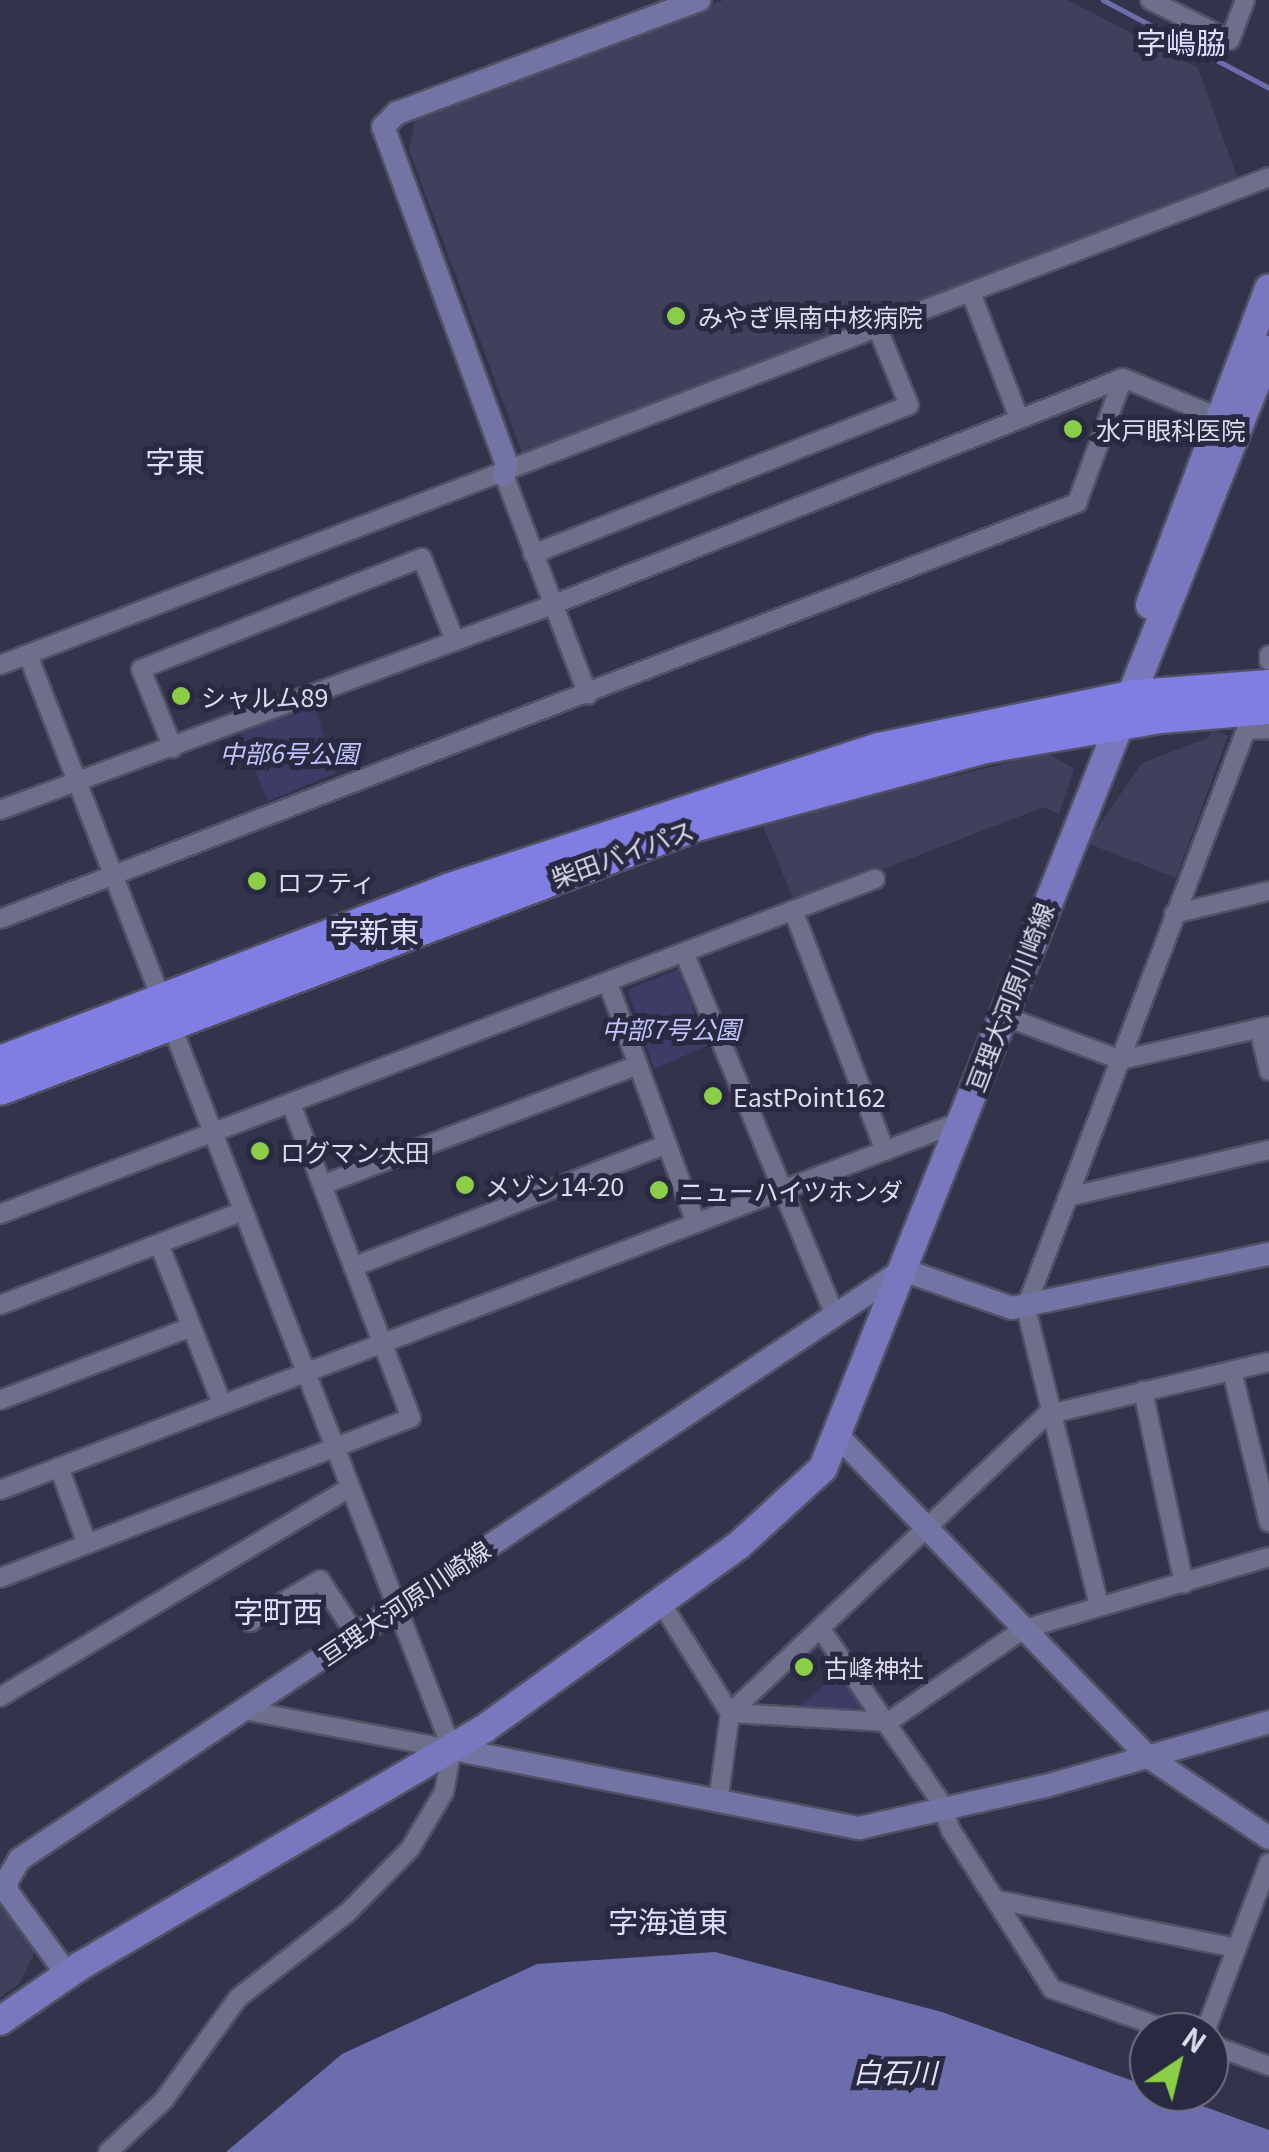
<!DOCTYPE html>
<meta charset="utf-8">
<style>
body{margin:0}
#map{position:relative;width:1269px;height:2152px;overflow:hidden;background:#33344c;font-family:Georgia,"Noto Sans JP",serif}
div>[style]{position:absolute}
[style*='--x']{left:calc(var(--x)*1px);top:calc(var(--y)*1px);width:calc(var(--w)*1px);rotate:calc(var(--a)*1deg)}
.built>*{inset:0;background:#3f405c}
.green>*{inset:0;background:#3c3c67}
.water>*{inset:0;background:#6c6dad}
.stream>*{height:5px;margin:-2.5px;padding:0 2.5px;transform-origin:2.5px;border-radius:2.5px;background:#6c6dad}
.roads{filter:drop-shadow(2px 0 #515165) drop-shadow(-2px 0 #515165) drop-shadow(0 2px #515165) drop-shadow(0 -2px #515165)}
.street>*{height:18px;margin:-9px;padding:0 9px;transform-origin:9px;border-radius:9px;background:#6e6f8a}
.secondary>*{height:22px;margin:-11px;padding:0 11px;transform-origin:11px;border-radius:11px;background:#7374a4}
.primary>*{height:28px;margin:-14px;padding:0 14px;transform-origin:14px;border-radius:14px;background:#7978bf}
.highway>*{height:30px;margin:-15px;padding:0 15px;transform-origin:15px;border-radius:15px;background:#807ee2}
.dots>*{width:28px;height:28px;translate:-50% -50%;box-sizing:border-box;border:5px solid #292a41;border-radius:50%}
span{translate:-50% -50%;white-space:nowrap;text-align:center;line-height:1.15;-webkit-text-stroke:10px #292a41;paint-order:stroke}
.poi-label{font-size:25px;color:#dbdcec}
.left{translate:0 -50%;text-align:left}
.park-label{font-size:25px;color:#c1c4fb;font-style:italic}
.street-label{font-size:25px;color:#dbdcec}
.water-label{font-size:28px;color:#e1e3f6;font-style:italic}
.quarter-label{font-size:30px;color:#dbdefc}
.north{position:absolute;left:1129px;top:2012px;width:100px;height:100px;box-sizing:border-box;background:#292a41;border:2px solid #707185;border-radius:50%;rotate:35deg;font-size:28px;font-weight:700;line-height:40px;text-align:center;color:#dbdcec}
.north::after{content:'';display:block;margin:auto;width:35px;height:45px;background:#8ace47;clip-path:polygon(50% 0,100% 100%,50% 72%,0 100%)}
</style>
<div id="map">
<div class="built">
<i style="clip-path:polygon(724px 0,1068px 0,1198px 68px,1237px 177px,523px 455px,409px 150px,416px 116px)"></i>
<i style="clip-path:polygon(1211px 729px,1228px 736px,1176px 878px,1087px 843px,1142px 763px,1208px 738px)"></i>
<i style="clip-path:polygon(1048px 753px,1074px 769px,1059px 814px,1044px 807px,795px 903px,762px 823px)"></i>
<i style="clip-path:polygon(0 1894px,37px 1947px,20px 1983px,0 1998px)"></i>
</div>
<div class="green">
<i style="clip-path:polygon(313px 701px,336px 773px,268px 801px,239px 731px)"></i>
<i style="clip-path:polygon(678px 969px,707px 1046px,654px 1069px,628px 990px)"></i>
<i style="clip-path:polygon(841px 1671px,869px 1708px,793px 1712px)"></i>
</div>
<div class="water">
<i style="clip-path:polygon(715px 1952px,942px 2012px,1269px 2130px,1269px 2152px,226px 2152px,342px 2054px,537px 1964px)"></i>
</div>
<div class="stream">
<i style="--x:1103;--y:0;--w:188;--a:27.9"></i>
</div>
<div class="roads">
<div class="street">
<i style="--x:1150;--y:0;--w:89;--a:26.6"></i>
<i style="--x:1230;--y:40;--w:43;--a:-69.4"></i>
<i style="--x:971;--y:293;--w:134;--a:69"></i>
<i style="--x:504;--y:475;--w:235;--a:69.1"></i>
<i style="--x:533;--y:554;--w:404;--a:-21.6"></i>
<i style="--x:909;--y:405;--w:82;--a:-112.2"></i>
<i style="--x:28;--y:655;--w:1173;--a:68.82"></i>
<i style="--x:452;--y:1749;--w:44;--a:100.5"></i>
<i style="--x:444;--y:1792;--w:66;--a:120.8"></i>
<i style="--x:410;--y:1849;--w:90;--a:134.5"></i>
<i style="--x:347;--y:1913;--w:138;--a:142.1"></i>
<i style="--x:238;--y:1998;--w:126;--a:126"></i>
<i style="--x:164;--y:2100;--w:76;--a:137.1"></i>
<i style="--x:1269;--y:655;--w:6;--a:90"></i>
<i style="--x:0;--y:665;--w:1360;--a:-21.03"></i>
<i style="--x:173;--y:748;--w:85;--a:-112.1"></i>
<i style="--x:141;--y:669;--w:302;--a:-21.6"></i>
<i style="--x:422;--y:558;--w:89;--a:68.3"></i>
<i style="--x:0;--y:810;--w:589;--a:-20.37"></i>
<i style="--x:552;--y:605;--w:614;--a:-21.68"></i>
<i style="--x:1123;--y:378;--w:105;--a:22.4"></i>
<i style="--x:793;--y:910;--w:258;--a:69.1"></i>
<i style="--x:1174;--y:914;--w:98;--a:-13.6"></i>
<i style="--x:0;--y:919;--w:1155;--a:-21.12"></i>
<i style="--x:1077;--y:503;--w:133;--a:-69.8"></i>
<i style="--x:685;--y:955;--w:391;--a:67.4"></i>
<i style="--x:608;--y:983;--w:256;--a:69.9"></i>
<i style="--x:1001;--y:1015;--w:128;--a:20.6"></i>
<i style="--x:1121;--y:1060;--w:152;--a:-12.9"></i>
<i style="--x:1259;--y:1028;--w:44;--a:76.9"></i>
<i style="--x:322;--y:1185;--w:338;--a:-20.8"></i>
<i style="--x:1068;--y:1197;--w:206;--a:-13.2"></i>
<i style="--x:0;--y:1214;--w:937;--a:-20.95"></i>
<i style="--x:159;--y:1244;--w:172;--a:68.5"></i>
<i style="--x:353;--y:1267;--w:337;--a:-21.4"></i>
<i style="--x:0;--y:1305;--w:258;--a:-21.1"></i>
<i style="--x:1232;--y:1371;--w:156;--a:76.3"></i>
<i style="--x:1143;--y:1391;--w:197;--a:78"></i>
<i style="--x:0;--y:1400;--w:204;--a:-20.9"></i>
<i style="--x:59;--y:1467;--w:82;--a:70"></i>
<i style="--x:0;--y:1490;--w:1016;--a:-20.98"></i>
<i style="--x:949;--y:1126;--w:9;--a:18"></i>
<i style="--x:0;--y:1578;--w:441;--a:-21.3"></i>
<i style="--x:411;--y:1418;--w:336;--a:-110.9"></i>
<i style="--x:660;--y:1601;--w:132;--a:58"></i>
<i style="--x:730;--y:1713;--w:91;--a:97.6"></i>
<i style="--x:1099;--y:1605;--w:307;--a:-103.8"></i>
<i style="--x:1026;--y:1307;--w:618;--a:-69.13"></i>
<i style="--x:1246;--y:730;--w:23;--a:-2"></i>
<i style="--x:250;--y:1622;--w:82;--a:-31"></i>
<i style="--x:320;--y:1580;--w:66;--a:56.8"></i>
<i style="--x:822;--y:1631;--w:203;--a:55.2"></i>
<i style="--x:938;--y:1798;--w:37;--a:68"></i>
<i style="--x:952;--y:1832;--w:186;--a:57.5"></i>
<i style="--x:1052;--y:1989;--w:129;--a:19.4"></i>
<i style="--x:0;--y:1697;--w:405;--a:-30.9"></i>
<i style="--x:244;--y:1710;--w:211;--a:10.7"></i>
<i style="--x:730;--y:1713;--w:434;--a:-43.3"></i>
<i style="--x:1046;--y:1415;--w:229;--a:-13.4"></i>
<i style="--x:730;--y:1713;--w:158;--a:3.3"></i>
<i style="--x:888;--y:1722;--w:165;--a:-34.4"></i>
<i style="--x:1024;--y:1629;--w:255;--a:-16.4"></i>
<i style="--x:998;--y:1900;--w:242;--a:11.4"></i>
<i style="--x:1205;--y:2032;--w:181;--a:-69.3"></i>
<i style="--x:1209;--y:2044;--w:64;--a:20.1"></i>
</div>
<div class="secondary">
<i style="--x:504;--y:475;--w:10;--a:-73"></i>
<i style="--x:507;--y:465;--w:360;--a:-110.1"></i>
<i style="--x:383;--y:127;--w:20;--a:-45"></i>
<i style="--x:397;--y:113;--w:323;--a:-20.5"></i>
<i style="--x:840;--y:1438;--w:442;--a:46"></i>
<i style="--x:1147;--y:1756;--w:147;--a:33.9"></i>
<i style="--x:452;--y:1749;--w:415;--a:11"></i>
<i style="--x:859;--y:1828;--w:192;--a:-12.7"></i>
<i style="--x:1046;--y:1786;--w:232;--a:-16"></i>
<i style="--x:67;--y:1974;--w:100;--a:-126.1"></i>
<i style="--x:8;--y:1893;--w:11;--a:-100"></i>
<i style="--x:6;--y:1882;--w:27;--a:-59"></i>
<i style="--x:20;--y:1859;--w:1061;--a:-33.71"></i>
<i style="--x:903;--y:1270;--w:115;--a:19.2"></i>
<i style="--x:1012;--y:1308;--w:263;--a:-11.9"></i>
</div>
<div class="primary">
<i style="--x:1150;--y:605;--w:338;--a:-69.4"></i>
<i style="--x:0;--y:2021;--w:97;--a:-34.5"></i>
<i style="--x:80;--y:1966;--w:468;--a:-30.4"></i>
<i style="--x:484;--y:1729;--w:313;--a:-35.8"></i>
<i style="--x:738;--y:1546;--w:115;--a:-42.5"></i>
<i style="--x:823;--y:1468;--w:1204;--a:-68.25"></i>
</div>
<div class="highway">
<i style="--x:0;--y:1061;--w:482;--a:-21"></i>
<i style="--x:450;--y:888;--w:451;--a:-18.1"></i>
<i style="--x:879;--y:748;--w:262;--a:-11.7"></i>
<i style="--x:1136;--y:695;--w:133;--a:-4.3"></i>
<i style="--x:0;--y:1090;--w:744;--a:-20.77"></i>
<i style="--x:696;--y:826;--w:300;--a:-15.1"></i>
<i style="--x:986;--y:748;--w:177;--a:-9.8"></i>
<i style="--x:1160;--y:718;--w:109;--a:-4.7"></i>
</div>
</div>
<div class="dots">
<i style="left:676px;top:316px;background:#8ace47"></i>
<i style="left:1073px;top:429px;background:#8ace47"></i>
<i style="left:181px;top:696px;background:#8ace47"></i>
<i style="left:257px;top:881px;background:#8ace47"></i>
<i style="left:713px;top:1096px;background:#8ace47"></i>
<i style="left:260px;top:1151px;background:#8ace47"></i>
<i style="left:465px;top:1185px;background:#8ace47"></i>
<i style="left:659px;top:1190px;background:#8ace47"></i>
<i style="left:804px;top:1667px;background:#8ace47"></i>
</div>
<div class="poi-label">
<span class="left" style="left:698px;top:316px">みやぎ県南中核病院</span>
<span class="left" style="left:1096px;top:429px">水戸眼科医院</span>
<span class="left" style="left:201px;top:696px">シャルム89</span>
<span class="left" style="left:277px;top:881px">ロフティ</span>
<span class="left" style="left:733px;top:1096px">EastPoint162</span>
<span class="left" style="left:280px;top:1151px">ログマン太田</span>
<span class="left" style="left:485px;top:1185px">メゾン14-20</span>
<span class="left" style="left:679px;top:1190px">ニューハイツホンダ</span>
<span class="left" style="left:824px;top:1667px">古峰神社</span>
</div>
<div class="park-label">
<span style="left:289px;top:752px">中部6号公園</span>
<span style="left:671px;top:1028px">中部7号公園</span>
</div>
<div class="street-label">
<span style="left:622px;top:853px;rotate:-20deg">柴田バイパス</span>
<span style="left:1009px;top:997px;rotate:-69deg">亘理大河原川崎線</span>
<span style="left:404px;top:1602px;rotate:-34deg">亘理大河原川崎線</span>
</div>
<div class="water-label">
<span style="left:895px;top:2071px">白石川</span>
</div>
<div class="quarter-label">
<span style="left:1181px;top:41px">字嶋脇</span>
<span style="left:175px;top:460px">字東</span>
<span style="left:374px;top:930px">字新東</span>
<span style="left:278px;top:1610px">字町西</span>
<span style="left:668px;top:1920px">字海道東</span>
</div>
<div class="north">N</div>
</div>
